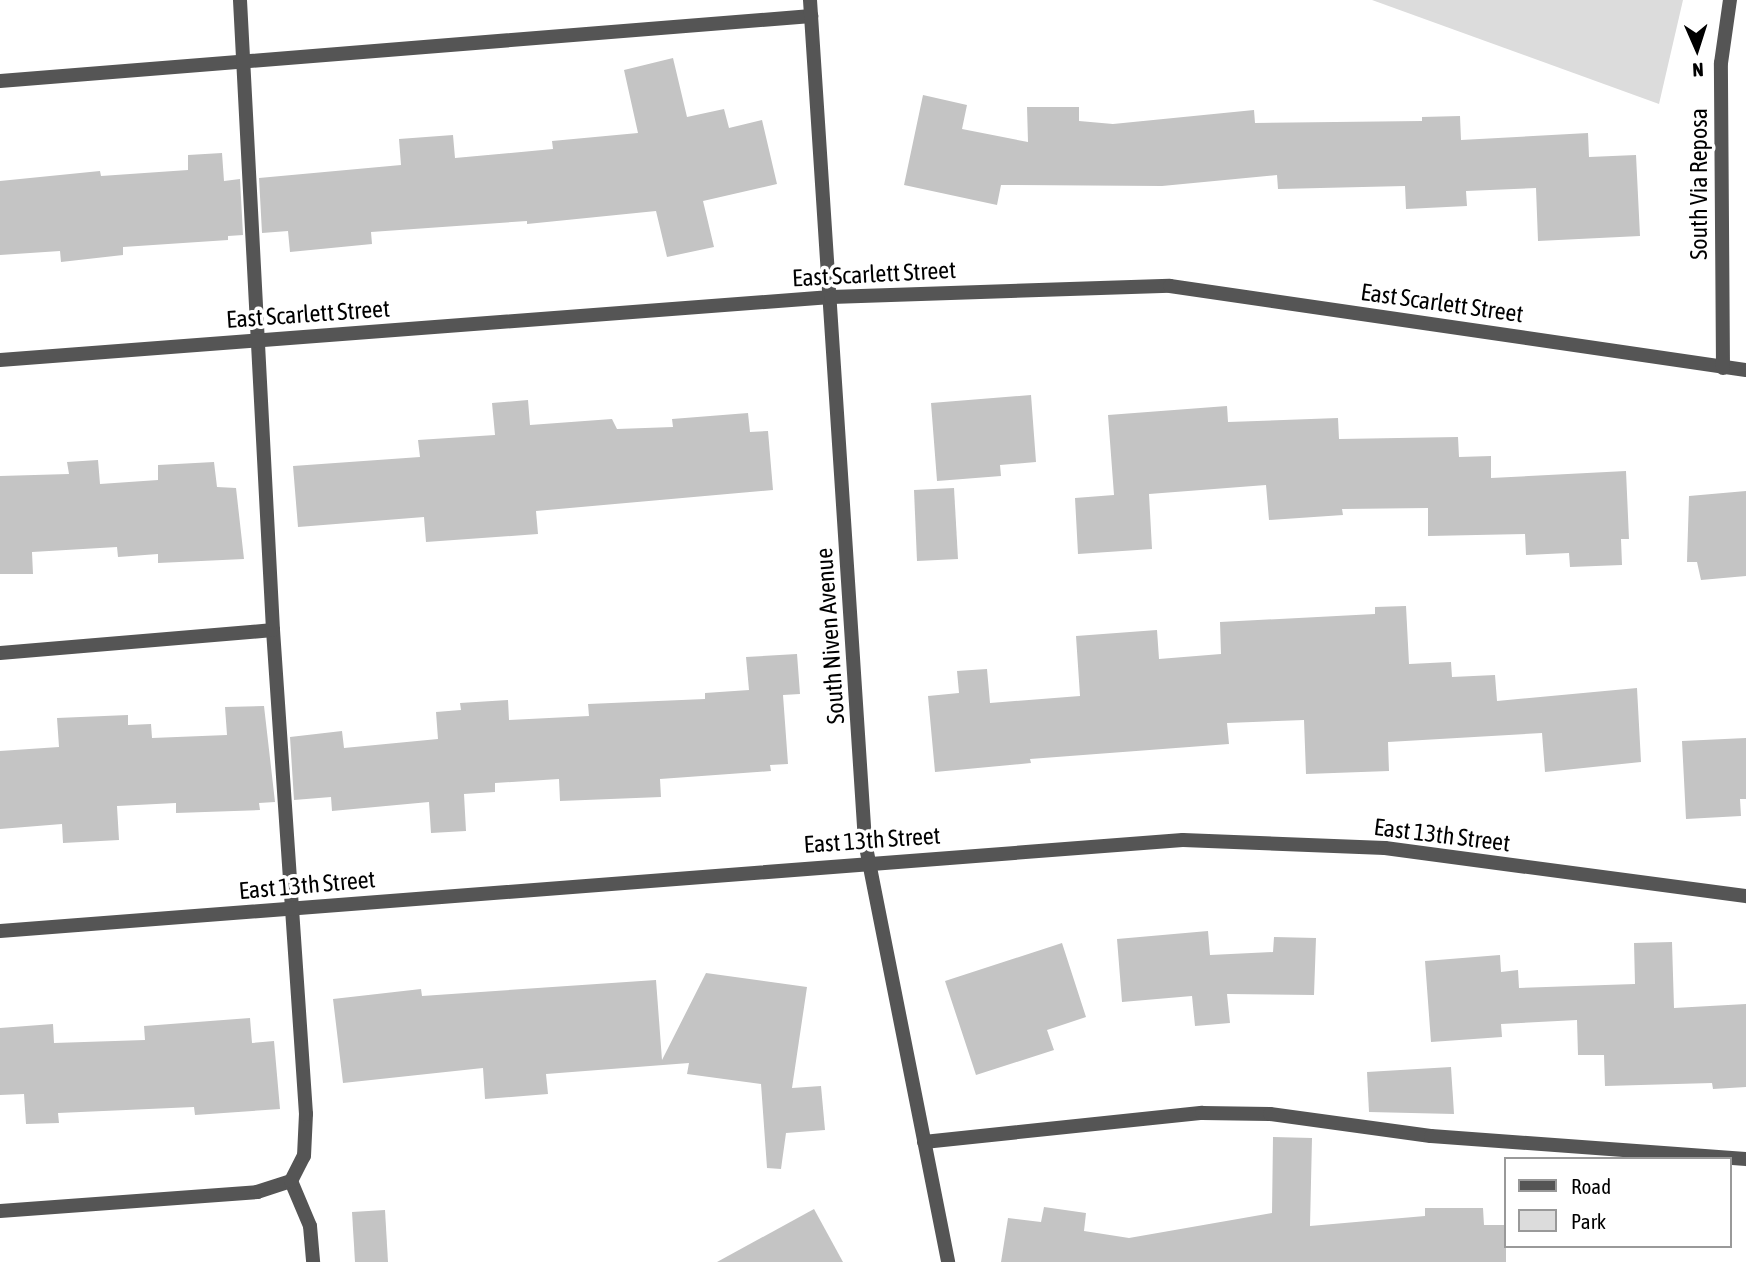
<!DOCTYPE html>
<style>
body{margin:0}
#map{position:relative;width:1746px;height:1262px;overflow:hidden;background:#fff;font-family:"Asap Condensed",sans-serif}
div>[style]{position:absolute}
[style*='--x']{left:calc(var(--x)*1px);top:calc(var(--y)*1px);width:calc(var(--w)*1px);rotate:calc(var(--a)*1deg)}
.green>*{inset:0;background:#dcdcdc}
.building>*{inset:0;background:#c4c4c4}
.service>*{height:14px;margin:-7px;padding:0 7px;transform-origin:7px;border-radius:7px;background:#555}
.minor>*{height:14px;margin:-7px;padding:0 7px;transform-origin:7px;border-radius:7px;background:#555}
span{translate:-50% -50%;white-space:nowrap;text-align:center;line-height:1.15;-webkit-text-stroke:7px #fff;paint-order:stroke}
.street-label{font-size:24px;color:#000}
.legend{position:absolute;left:1504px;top:1157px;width:228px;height:91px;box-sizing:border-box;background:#fff;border:2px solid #999;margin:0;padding:9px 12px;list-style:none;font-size:21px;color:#000}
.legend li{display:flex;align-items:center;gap:14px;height:35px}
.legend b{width:35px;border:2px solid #999}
.north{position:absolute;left:1662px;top:14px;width:70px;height:70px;-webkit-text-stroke:5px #fff;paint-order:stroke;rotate:177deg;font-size:19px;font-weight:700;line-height:28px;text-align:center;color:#000}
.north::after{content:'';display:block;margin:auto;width:24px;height:32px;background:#000;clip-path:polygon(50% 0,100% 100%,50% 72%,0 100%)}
</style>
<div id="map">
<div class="green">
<i style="clip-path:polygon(1372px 0,1683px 0,1659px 104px)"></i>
</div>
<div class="building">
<i style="clip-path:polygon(673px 58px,687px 117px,724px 109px,729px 128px,762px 120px,777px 184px,703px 201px,714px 247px,667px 257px,656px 211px,527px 224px,527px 221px,371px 232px,372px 244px,290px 252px,288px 231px,262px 233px,259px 178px,401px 165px,399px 139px,453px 135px,455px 158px,553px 149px,552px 141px,638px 133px,624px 70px)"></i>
<i style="clip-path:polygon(923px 95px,967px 105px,962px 129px,1028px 142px,1027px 107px,1079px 107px,1079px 121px,1113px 124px,1254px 110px,1255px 123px,1422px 121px,1422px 117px,1460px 116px,1461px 140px,1588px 133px,1589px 157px,1636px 155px,1640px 236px,1538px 241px,1536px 188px,1466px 191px,1467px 206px,1406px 209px,1405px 186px,1278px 189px,1277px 175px,1162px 186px,1001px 185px,997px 205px,904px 185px)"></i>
<i style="clip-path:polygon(222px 153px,224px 181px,240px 179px,243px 235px,228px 236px,228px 240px,123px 247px,123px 255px,61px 262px,60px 251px,0 255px,0 181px,100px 171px,101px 176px,188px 170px,188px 155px)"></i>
<i style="clip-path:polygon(1031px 395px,1036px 462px,1000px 465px,1001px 476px,937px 481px,931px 403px)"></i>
<i style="clip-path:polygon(528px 400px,530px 425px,612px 419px,617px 429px,673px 427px,672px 419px,748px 413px,750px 432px,768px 431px,773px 490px,536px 511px,538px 534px,426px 542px,424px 517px,298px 527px,293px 466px,420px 457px,418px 440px,495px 435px,492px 403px)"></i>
<i style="clip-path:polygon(1227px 406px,1228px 422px,1338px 418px,1339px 439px,1458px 437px,1459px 457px,1491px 456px,1491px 478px,1626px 471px,1629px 539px,1621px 539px,1622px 565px,1570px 567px,1569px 553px,1526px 555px,1525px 534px,1428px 536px,1428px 508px,1342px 509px,1343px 515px,1269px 520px,1266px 485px,1149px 494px,1152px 549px,1078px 554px,1075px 498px,1114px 495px,1108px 415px)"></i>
<i style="clip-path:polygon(98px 460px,100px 484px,158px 480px,158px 465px,214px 462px,217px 487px,236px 488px,244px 559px,158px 563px,158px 554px,118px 557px,117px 547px,32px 552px,33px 574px,0 574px,0 476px,69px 474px,67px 462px)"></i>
<i style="clip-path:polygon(954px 488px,958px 559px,917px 561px,914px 490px)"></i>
<i style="clip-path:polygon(1746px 491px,1746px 576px,1701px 580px,1697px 562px,1687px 562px,1689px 496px)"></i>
<i style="clip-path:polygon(1406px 606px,1409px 664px,1451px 662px,1452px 677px,1495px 675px,1497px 701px,1637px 688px,1641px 762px,1545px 772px,1542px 733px,1388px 742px,1389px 771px,1306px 774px,1304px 720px,1227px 723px,1229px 744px,1030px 759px,1031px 763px,935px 772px,928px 696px,959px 693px,957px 671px,987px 669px,990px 703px,1080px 696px,1076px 636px,1157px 630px,1159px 659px,1221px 654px,1220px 622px,1375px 614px,1375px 607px)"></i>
<i style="clip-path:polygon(797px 654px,800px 694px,783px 695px,788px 764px,770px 765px,771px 771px,660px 779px,661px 797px,560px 801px,559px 779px,495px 783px,495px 792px,464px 794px,466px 831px,431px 833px,429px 802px,332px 811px,331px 797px,294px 800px,290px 737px,342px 731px,344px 748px,438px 739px,436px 712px,461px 710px,460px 703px,508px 700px,509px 720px,589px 716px,588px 704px,705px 699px,705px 693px,749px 690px,746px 657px)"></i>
<i style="clip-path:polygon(264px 706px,275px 802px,259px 803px,260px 810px,176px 813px,176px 803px,117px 806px,119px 840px,63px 843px,62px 824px,0 829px,0 751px,59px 747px,57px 718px,128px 715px,128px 725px,151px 724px,152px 738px,227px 735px,225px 707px)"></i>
<i style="clip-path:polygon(1746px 738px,1746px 799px,1740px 799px,1741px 816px,1686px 819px,1682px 741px)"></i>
<i style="clip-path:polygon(1208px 931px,1210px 955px,1273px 952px,1274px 937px,1316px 938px,1314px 995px,1227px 994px,1230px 1023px,1195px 1026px,1192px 996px,1122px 1002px,1117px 939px)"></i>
<i style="clip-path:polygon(1672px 942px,1674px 1008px,1746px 1004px,1746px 1087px,1713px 1089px,1712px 1083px,1605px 1086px,1604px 1055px,1578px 1055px,1577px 1020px,1501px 1024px,1502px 1037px,1431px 1042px,1425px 961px,1500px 955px,1501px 972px,1518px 970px,1519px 988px,1635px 984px,1634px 943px)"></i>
<i style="clip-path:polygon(1062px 943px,1086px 1017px,1047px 1030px,1054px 1050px,976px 1075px,945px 981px)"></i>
<i style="clip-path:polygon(706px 973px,807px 987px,792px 1088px,821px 1086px,825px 1130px,786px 1133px,781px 1169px,767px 1168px,761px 1084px,687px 1074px,689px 1063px,546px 1074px,548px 1094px,485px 1099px,483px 1068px,343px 1083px,333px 999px,421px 989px,422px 996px,656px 980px,662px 1060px)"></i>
<i style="clip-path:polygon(250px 1018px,252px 1043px,274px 1041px,280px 1109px,195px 1115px,194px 1107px,58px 1113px,59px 1123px,26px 1124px,24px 1094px,0 1095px,0 1028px,53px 1024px,54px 1043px,145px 1040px,144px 1026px)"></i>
<i style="clip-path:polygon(1451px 1067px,1454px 1114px,1369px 1112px,1367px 1072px)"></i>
<i style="clip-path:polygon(1273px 1137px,1312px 1138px,1310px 1226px,1425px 1216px,1425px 1208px,1483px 1208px,1484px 1225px,1506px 1225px,1506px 1262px,1001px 1262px,1008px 1218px,1041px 1222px,1044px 1207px,1086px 1213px,1084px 1231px,1129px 1238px,1272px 1213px)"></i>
<i style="clip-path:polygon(814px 1209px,843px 1262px,717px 1262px)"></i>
<i style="clip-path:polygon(385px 1210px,388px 1262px,355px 1262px,352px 1212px)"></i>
</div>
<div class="service">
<i style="--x:0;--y:81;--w:814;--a:-4.58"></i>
<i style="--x:0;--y:653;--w:274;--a:-4.8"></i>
<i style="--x:924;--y:1142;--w:280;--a:-6"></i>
<i style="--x:1202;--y:1113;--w:68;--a:0.8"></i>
<i style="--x:1270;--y:1114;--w:162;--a:7.8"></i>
<i style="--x:1431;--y:1136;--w:316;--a:4.2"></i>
<i style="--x:291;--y:1181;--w:49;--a:67.1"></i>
<i style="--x:310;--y:1226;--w:36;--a:85"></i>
<i style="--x:0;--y:1211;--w:258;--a:-4.2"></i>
<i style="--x:257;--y:1192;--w:36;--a:-18"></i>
<i style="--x:291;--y:1181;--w:28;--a:-63"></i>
<i style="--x:304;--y:1156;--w:42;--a:-87.3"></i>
<i style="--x:306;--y:1114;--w:485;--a:-93.9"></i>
<i style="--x:273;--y:630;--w:631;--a:-93"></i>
</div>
<div class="minor">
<i style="--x:810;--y:0;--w:844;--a:86.26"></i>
<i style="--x:865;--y:842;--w:428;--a:78.8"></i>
<i style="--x:0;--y:360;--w:833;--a:-4.34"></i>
<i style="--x:831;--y:297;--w:339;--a:-1.9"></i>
<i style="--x:1170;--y:286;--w:582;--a:8.3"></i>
<i style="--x:1723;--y:368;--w:305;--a:-90.4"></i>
<i style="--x:1721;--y:63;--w:64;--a:-81.9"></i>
<i style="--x:0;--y:931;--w:1186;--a:-4.4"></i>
<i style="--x:1183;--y:840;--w:202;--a:2.3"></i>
<i style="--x:1385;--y:848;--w:364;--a:7.6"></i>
</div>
<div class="street-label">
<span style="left:1699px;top:184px;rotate:-90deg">South Via Reposa</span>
<span style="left:874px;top:274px;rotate:-3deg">East Scarlett Street</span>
<span style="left:1442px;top:303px;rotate:8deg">East Scarlett Street</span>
<span style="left:308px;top:314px;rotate:-4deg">East Scarlett Street</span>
<span style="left:830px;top:636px;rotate:-94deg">South Niven Avenue</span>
<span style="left:1442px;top:835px;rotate:7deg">East 13th Street</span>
<span style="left:872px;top:840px;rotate:-4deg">East 13th Street</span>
<span style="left:307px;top:885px;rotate:-5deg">East 13th Street</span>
</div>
<ul class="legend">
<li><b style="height:9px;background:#555"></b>Road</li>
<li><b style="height:19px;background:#dcdcdc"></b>Park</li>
</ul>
<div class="north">N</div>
</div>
